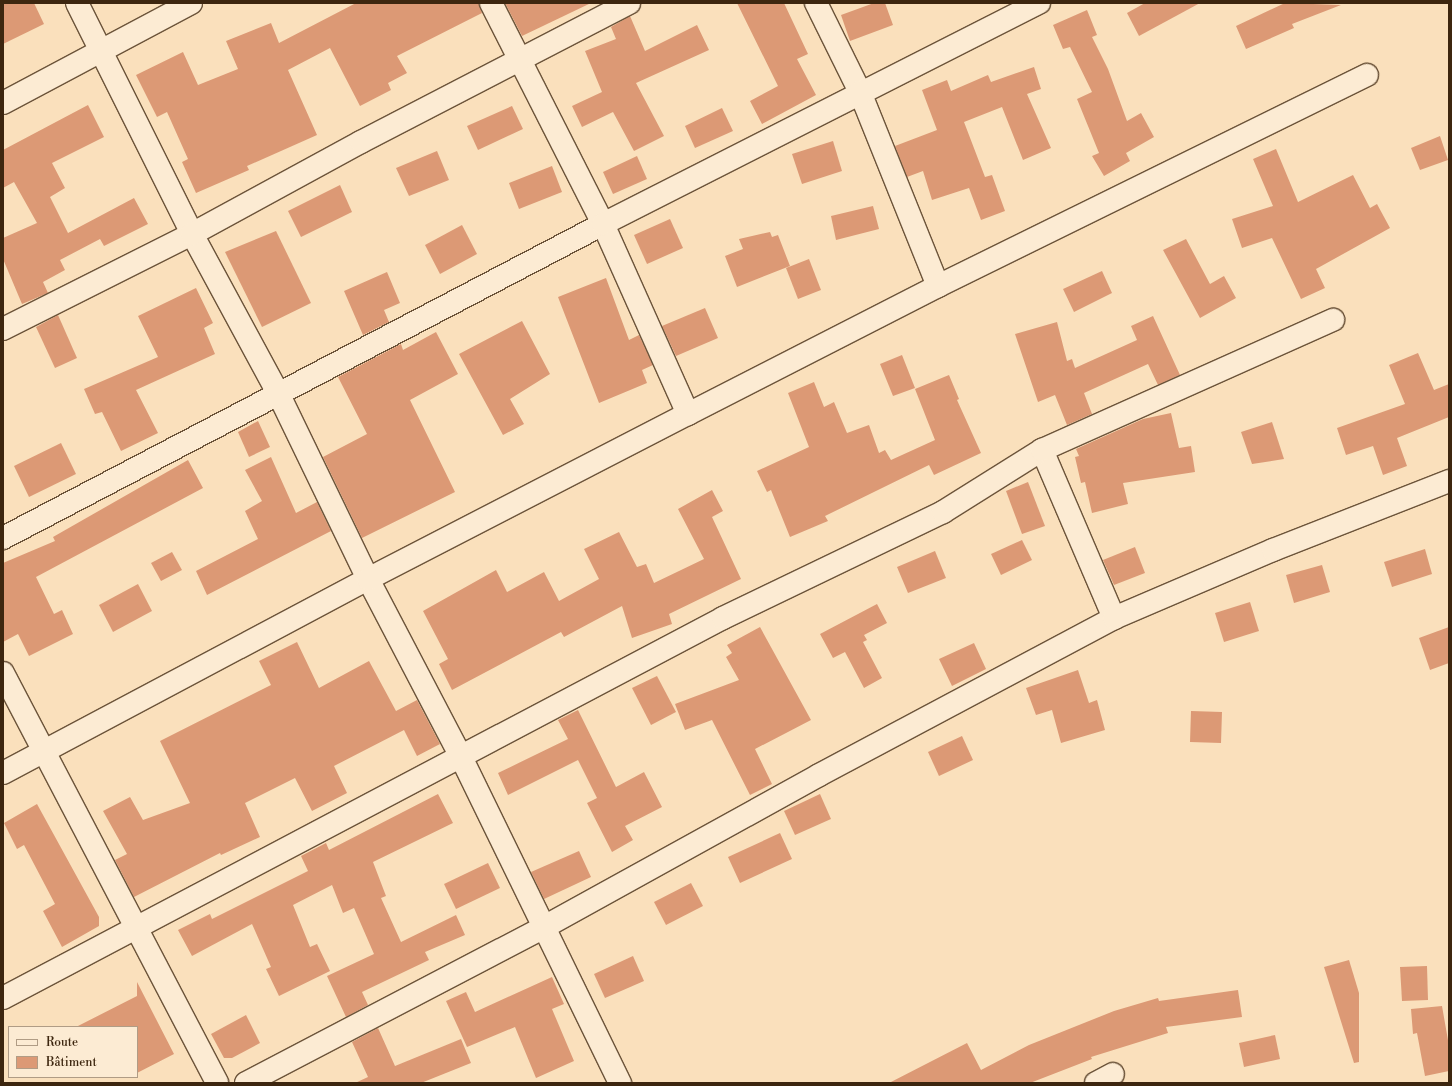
<!DOCTYPE html>
<meta charset="utf-8">
<style>
body{margin:0}
#map{position:relative;width:1452px;height:1086px;overflow:hidden;background:#fae0bc;font-family:"Libre Bodoni",serif}
div>[style]{position:absolute}
[style*='--x']{left:calc(var(--x)*1px);top:calc(var(--y)*1px);width:calc(var(--w)*1px);rotate:calc(var(--a)*1deg)}
.building>*{inset:0;background:#dc9975}
.roads{filter:drop-shadow(1px 0 #6c543a) drop-shadow(-1px 0 #6c543a) drop-shadow(0 1px #6c543a) drop-shadow(0 -1px #6c543a)}
.minor>*{height:22px;margin:-11px;padding:0 11px;transform-origin:11px;border-radius:11px;background:#fcebd3}
span{translate:-50% -50%;white-space:nowrap;text-align:center;line-height:1.15;-webkit-text-stroke:3px #fcebd3;paint-order:stroke}
.frame{position:absolute;inset:0;border:4px solid #3d260f;pointer-events:none}
.legend{position:absolute;left:8px;top:1026px;width:130px;height:52px;box-sizing:border-box;background:#fcebd3;border:1px solid #b09c85;margin:0;padding:5px 7px;list-style:none;font-size:12px;color:#3d260f}
.legend li{display:flex;align-items:center;gap:8px;height:20px}
.legend b{width:20px;border:1px solid #b09c85}
</style>
<div id="map">
<div class="building">
<i style="clip-path:polygon(3px 3px,34px 3px,44px 24px,3px 44px)"></i>
<i style="clip-path:polygon(356px 3px,479px 3px,482px 13px,397px 56px,407px 73px,388px 83px,391px 90px,360px 106px,330px 48px,288px 70px,317px 135px,247px 166px,249px 170px,196px 193px,182px 162px,188px 159px,167px 112px,157px 117px,136px 75px,183px 52px,198px 85px,238px 69px,226px 41px,271px 23px,279px 43px)"></i>
<i style="clip-path:polygon(505px 3px,591px 3px,522px 36px)"></i>
<i style="clip-path:polygon(737px 3px,784px 3px,808px 54px,797px 59px,816px 95px,762px 124px,750px 101px,778px 86px)"></i>
<i style="clip-path:polygon(874px 3px,885px 3px,893px 25px,850px 41px,841px 15px)"></i>
<i style="clip-path:polygon(1145px 3px,1200px 3px,1139px 36px,1127px 13px)"></i>
<i style="clip-path:polygon(1285px 3px,1341px 5px,1292px 24px,1294px 28px,1246px 49px,1236px 26px)"></i>
<i style="clip-path:polygon(1087px 10px,1097px 35px,1092px 37px,1108px 69px,1127px 121px,1141px 113px,1154px 137px,1126px 153px,1130px 161px,1104px 176px,1092px 156px,1099px 153px,1077px 99px,1092px 92px,1070px 47px,1063px 49px,1053px 25px)"></i>
<i style="clip-path:polygon(630px 16px,645px 51px,697px 25px,709px 50px,636px 83px,664px 136px,634px 151px,613px 112px,582px 127px,572px 106px,602px 92px,585px 51px,616px 39px,611px 27px)"></i>
<i style="clip-path:polygon(1034px 67px,1041px 89px,1027px 94px,1051px 148px,1023px 160px,1002px 107px,964px 122px,985px 177px,992px 175px,1005px 211px,981px 220px,969px 188px,932px 200px,923px 171px,907px 177px,895px 146px,937px 130px,922px 90px,947px 80px,951px 91px,988px 75px,991px 82px)"></i>
<i style="clip-path:polygon(88px 105px,104px 137px,52px 163px,65px 188px,50px 197px,68px 233px,134px 198px,148px 224px,104px 246px,100px 239px,60px 260px,65px 270px,43px 282px,48px 293px,22px 304px,3px 259px,3px 238px,37px 223px,14px 182px,3px 188px,3px 150px)"></i>
<i style="clip-path:polygon(512px 106px,523px 129px,478px 150px,467px 126px)"></i>
<i style="clip-path:polygon(722px 108px,733px 131px,695px 148px,685px 126px)"></i>
<i style="clip-path:polygon(1440px 136px,1448px 160px,1420px 170px,1411px 148px)"></i>
<i style="clip-path:polygon(833px 141px,842px 171px,802px 184px,792px 154px)"></i>
<i style="clip-path:polygon(1276px 149px,1298px 202px,1353px 175px,1370px 208px,1377px 204px,1390px 228px,1316px 269px,1325px 288px,1301px 299px,1272px 238px,1242px 248px,1232px 219px,1273px 206px,1253px 159px)"></i>
<i style="clip-path:polygon(437px 151px,449px 180px,409px 196px,396px 168px)"></i>
<i style="clip-path:polygon(637px 156px,647px 179px,613px 194px,603px 172px)"></i>
<i style="clip-path:polygon(552px 166px,562px 192px,519px 209px,509px 183px)"></i>
<i style="clip-path:polygon(340px 185px,352px 212px,301px 237px,288px 211px)"></i>
<i style="clip-path:polygon(873px 206px,879px 229px,836px 240px,831px 216px)"></i>
<i style="clip-path:polygon(670px 219px,683px 248px,647px 264px,634px 235px)"></i>
<i style="clip-path:polygon(462px 225px,477px 254px,440px 274px,425px 245px)"></i>
<i style="clip-path:polygon(276px 231px,311px 303px,262px 327px,225px 252px)"></i>
<i style="clip-path:polygon(770px 232px,772px 237px,778px 235px,790px 266px,737px 287px,725px 256px,743px 249px,739px 239px)"></i>
<i style="clip-path:polygon(1186px 239px,1210px 284px,1224px 276px,1236px 298px,1200px 318px,1163px 250px)"></i>
<i style="clip-path:polygon(809px 259px,821px 290px,798px 299px,786px 268px)"></i>
<i style="clip-path:polygon(1102px 271px,1112px 293px,1074px 312px,1063px 289px)"></i>
<i style="clip-path:polygon(387px 272px,400px 303px,384px 310px,389px 322px,363px 335px,344px 291px)"></i>
<i style="clip-path:polygon(606px 278px,629px 340px,639px 335px,653px 365px,642px 370px,647px 383px,599px 403px,558px 297px)"></i>
<i style="clip-path:polygon(196px 288px,213px 323px,204px 328px,215px 354px,136px 390px,158px 433px,121px 451px,102px 412px,95px 414px,84px 389px,158px 357px,138px 316px)"></i>
<i style="clip-path:polygon(705px 308px,718px 338px,676px 356px,662px 326px)"></i>
<i style="clip-path:polygon(58px 315px,77px 358px,55px 368px,36px 327px)"></i>
<i style="clip-path:polygon(1153px 316px,1180px 375px,1158px 385px,1148px 364px,1084px 393px,1092px 414px,1067px 425px,1055px 395px,1038px 402px,1015px 334px,1057px 322px,1067px 361px,1072px 359px,1075px 368px,1137px 340px,1131px 326px)"></i>
<i style="clip-path:polygon(522px 321px,550px 374px,510px 399px,524px 424px,503px 435px,459px 354px)"></i>
<i style="clip-path:polygon(436px 332px,458px 374px,410px 400px,455px 492px,362px 538px,323px 457px,367px 434px,338px 377px,401px 344px,403px 350px)"></i>
<i style="clip-path:polygon(1418px 353px,1434px 390px,1449px 384px,1449px 417px,1397px 438px,1407px 466px,1383px 475px,1373px 446px,1346px 455px,1337px 428px,1405px 404px,1389px 365px)"></i>
<i style="clip-path:polygon(902px 355px,915px 388px,893px 396px,880px 364px)"></i>
<i style="clip-path:polygon(949px 375px,959px 399px,957px 400px,981px 453px,934px 475px,929px 465px,825px 516px,828px 521px,790px 537px,771px 490px,767px 492px,757px 471px,809px 447px,788px 393px,814px 382px,824px 407px,834px 402px,847px 433px,869px 425px,879px 453px,885px 450px,891px 460px,935px 440px,915px 389px)"></i>
<i style="clip-path:polygon(1171px 413px,1179px 448px,1191px 446px,1195px 472px,1123px 483px,1128px 504px,1092px 513px,1085px 482px,1081px 483px,1075px 457px,1079px 456px,1076px 449px,1143px 419px)"></i>
<i style="clip-path:polygon(258px 421px,270px 447px,249px 457px,238px 432px)"></i>
<i style="clip-path:polygon(1272px 422px,1284px 459px,1252px 464px,1241px 432px)"></i>
<i style="clip-path:polygon(61px 443px,76px 474px,29px 497px,14px 466px)"></i>
<i style="clip-path:polygon(271px 457px,296px 513px,317px 502px,331px 531px,207px 595px,196px 571px,258px 539px,245px 511px,262px 501px,245px 470px)"></i>
<i style="clip-path:polygon(188px 460px,203px 488px,36px 577px,54px 614px,62px 610px,73px 634px,29px 656px,18px 634px,3px 642px,3px 563px,55px 541px,53px 537px)"></i>
<i style="clip-path:polygon(1028px 482px,1045px 526px,1022px 534px,1006px 491px)"></i>
<i style="clip-path:polygon(712px 490px,723px 511px,712px 517px,741px 579px,669px 614px,672px 624px,632px 638px,622px 606px,564px 637px,561px 632px,452px 690px,439px 664px,448px 659px,423px 611px,496px 570px,507px 592px,544px 572px,559px 601px,599px 579px,584px 549px,619px 532px,637px 567px,646px 564px,654px 583px,704px 559px,678px 509px)"></i>
<i style="clip-path:polygon(1022px 540px,1032px 560px,1001px 575px,991px 554px)"></i>
<i style="clip-path:polygon(1135px 547px,1145px 573px,1114px 585px,1103px 560px)"></i>
<i style="clip-path:polygon(1425px 549px,1432px 574px,1392px 587px,1384px 562px)"></i>
<i style="clip-path:polygon(935px 551px,946px 578px,908px 593px,897px 567px)"></i>
<i style="clip-path:polygon(172px 552px,182px 570px,161px 581px,151px 563px)"></i>
<i style="clip-path:polygon(1322px 565px,1330px 592px,1294px 603px,1286px 575px)"></i>
<i style="clip-path:polygon(138px 584px,152px 611px,113px 632px,99px 605px)"></i>
<i style="clip-path:polygon(1250px 602px,1259px 631px,1224px 642px,1215px 613px)"></i>
<i style="clip-path:polygon(877px 604px,887px 623px,864px 635px,867px 640px,863px 642px,882px 678px,864px 688px,845px 652px,833px 658px,820px 634px)"></i>
<i style="clip-path:polygon(760px 627px,811px 720px,755px 749px,772px 784px,750px 795px,712px 720px,685px 730px,675px 704px,739px 680px,726px 657px,732px 653px,727px 645px)"></i>
<i style="clip-path:polygon(1449px 627px,1449px 663px,1430px 670px,1419px 638px)"></i>
<i style="clip-path:polygon(297px 642px,319px 688px,369px 661px,396px 711px,417px 700px,440px 744px,417px 756px,404px 730px,334px 766px,347px 793px,312px 811px,295px 778px,245px 803px,260px 837px,221px 855px,220px 853px,134px 897px,115px 860px,127px 854px,103px 811px,130px 797px,143px 820px,190px 803px,160px 741px,271px 685px,259px 661px)"></i>
<i style="clip-path:polygon(974px 643px,986px 669px,952px 686px,939px 659px)"></i>
<i style="clip-path:polygon(1078px 670px,1089px 703px,1097px 700px,1105px 730px,1061px 743px,1052px 710px,1036px 715px,1026px 688px)"></i>
<i style="clip-path:polygon(657px 676px,676px 712px,651px 725px,632px 688px)"></i>
<i style="clip-path:polygon(578px 710px,616px 787px,644px 772px,662px 807px,625px 826px,633px 840px,612px 852px,587px 803px,597px 798px,578px 760px,508px 795px,498px 773px,568px 739px,558px 720px)"></i>
<i style="clip-path:polygon(1191px 711px,1222px 712px,1221px 743px,1190px 742px)"></i>
<i style="clip-path:polygon(962px 736px,973px 760px,939px 776px,928px 752px)"></i>
<i style="clip-path:polygon(438px 794px,453px 823px,373px 862px,386px 896px,381px 898px,401px 942px,456px 915px,465px 935px,425px 952px,429px 960px,362px 992px,368px 1005px,346px 1017px,327px 976px,374px 954px,354px 908px,343px 913px,332px 885px,293px 905px,310px 947px,317px 944px,330px 971px,279px 996px,266px 969px,271px 967px,252px 924px,192px 956px,178px 930px,210px 914px,212px 919px,308px 871px,301px 856px,326px 843px,329px 850px)"></i>
<i style="clip-path:polygon(820px 794px,831px 819px,795px 835px,784px 811px)"></i>
<i style="clip-path:polygon(37px 804px,99px 917px,99px 926px,62px 947px,43px 911px,55px 904px,24px 845px,17px 849px,4px 823px)"></i>
<i style="clip-path:polygon(780px 833px,792px 859px,740px 883px,728px 857px)"></i>
<i style="clip-path:polygon(579px 851px,591px 877px,544px 899px,531px 872px)"></i>
<i style="clip-path:polygon(488px 863px,500px 888px,456px 909px,444px 884px)"></i>
<i style="clip-path:polygon(691px 883px,703px 906px,666px 925px,654px 902px)"></i>
<i style="clip-path:polygon(633px 956px,644px 981px,605px 998px,594px 974px)"></i>
<i style="clip-path:polygon(1349px 960px,1359px 993px,1359px 1062px,1354px 1063px,1324px 967px)"></i>
<i style="clip-path:polygon(1427px 966px,1428px 1000px,1402px 1001px,1400px 967px)"></i>
<i style="clip-path:polygon(552px 977px,564px 1004px,552px 1009px,574px 1061px,536px 1078px,515px 1027px,467px 1047px,446px 1001px,466px 992px,475px 1012px)"></i>
<i style="clip-path:polygon(137px 982px,174px 1054px,137px 1073px,137px 1027px,76px 1027px,137px 996px)"></i>
<i style="clip-path:polygon(1238px 990px,1242px 1017px,1166px 1027px,1168px 1033px,1091px 1057px,1092px 1059px,1030px 1083px,889px 1083px,967px 1043px,981px 1070px,1029px 1045px,1114px 1011px,1158px 998px,1159px 1001px)"></i>
<i style="clip-path:polygon(1442px 1006px,1449px 1046px,1449px 1071px,1425px 1076px,1417px 1033px,1413px 1034px,1411px 1009px)"></i>
<i style="clip-path:polygon(246px 1015px,260px 1043px,232px 1058px,224px 1058px,211px 1034px)"></i>
<i style="clip-path:polygon(378px 1028px,395px 1066px,461px 1039px,471px 1063px,421px 1083px,355px 1083px,368px 1077px,352px 1042px)"></i>
<i style="clip-path:polygon(1275px 1035px,1280px 1059px,1244px 1067px,1239px 1043px)"></i>
</div>
<div class="roads">
<div class="minor">
<i style="--x:77;--y:3;--w:258;--a:63.5"></i>
<i style="--x:192;--y:234;--w:183;--a:61.6"></i>
<i style="--x:279;--y:395;--w:204;--a:64.2"></i>
<i style="--x:368;--y:579;--w:201;--a:62.4"></i>
<i style="--x:461;--y:757;--w:363;--a:64"></i>
<i style="--x:491;--y:3;--w:248;--a:63.1"></i>
<i style="--x:603;--y:224;--w:208;--a:65.9"></i>
<i style="--x:816;--y:3;--w:99;--a:63.7"></i>
<i style="--x:860;--y:92;--w:209;--a:68.1"></i>
<i style="--x:3;--y:103;--w:213;--a:-28"></i>
<i style="--x:3;--y:329;--w:212;--a:-26.7"></i>
<i style="--x:192;--y:234;--w:192;--a:-28.6"></i>
<i style="--x:361;--y:142;--w:302;--a:-27.4"></i>
<i style="--x:1042;--y:450;--w:183;--a:66.8"></i>
<i style="--x:3;--y:538;--w:677;--a:-27.62"></i>
<i style="--x:603;--y:224;--w:489;--a:-26.9"></i>
<i style="--x:3;--y:673;--w:462;--a:62.4"></i>
<i style="--x:3;--y:773;--w:413;--a:-28"></i>
<i style="--x:368;--y:579;--w:360;--a:-27.3"></i>
<i style="--x:688;--y:414;--w:281;--a:-27.1"></i>
<i style="--x:938;--y:286;--w:478;--a:-26.2"></i>
<i style="--x:3;--y:998;--w:814;--a:-27.82"></i>
<i style="--x:723;--y:618;--w:244;--a:-25.7"></i>
<i style="--x:943;--y:512;--w:117;--a:-32.1"></i>
<i style="--x:1042;--y:450;--w:319;--a:-24.1"></i>
<i style="--x:246;--y:1083;--w:339;--a:-27.6"></i>
<i style="--x:546;--y:926;--w:312;--a:-28.9"></i>
<i style="--x:819;--y:775;--w:334;--a:-28"></i>
<i style="--x:1114;--y:618;--w:173;--a:-23.2"></i>
<i style="--x:1273;--y:550;--w:189;--a:-21.4"></i>
<i style="--x:1096;--y:1083;--w:19;--a:-28"></i>
</div>
</div>
<div class="frame"></div>
<ul class="legend">
<li><b style="height:5px;background:#fcebd3"></b>Route</li>
<li><b style="height:11px;background:#dc9975"></b>Bâtiment</li>
</ul>
</div>
